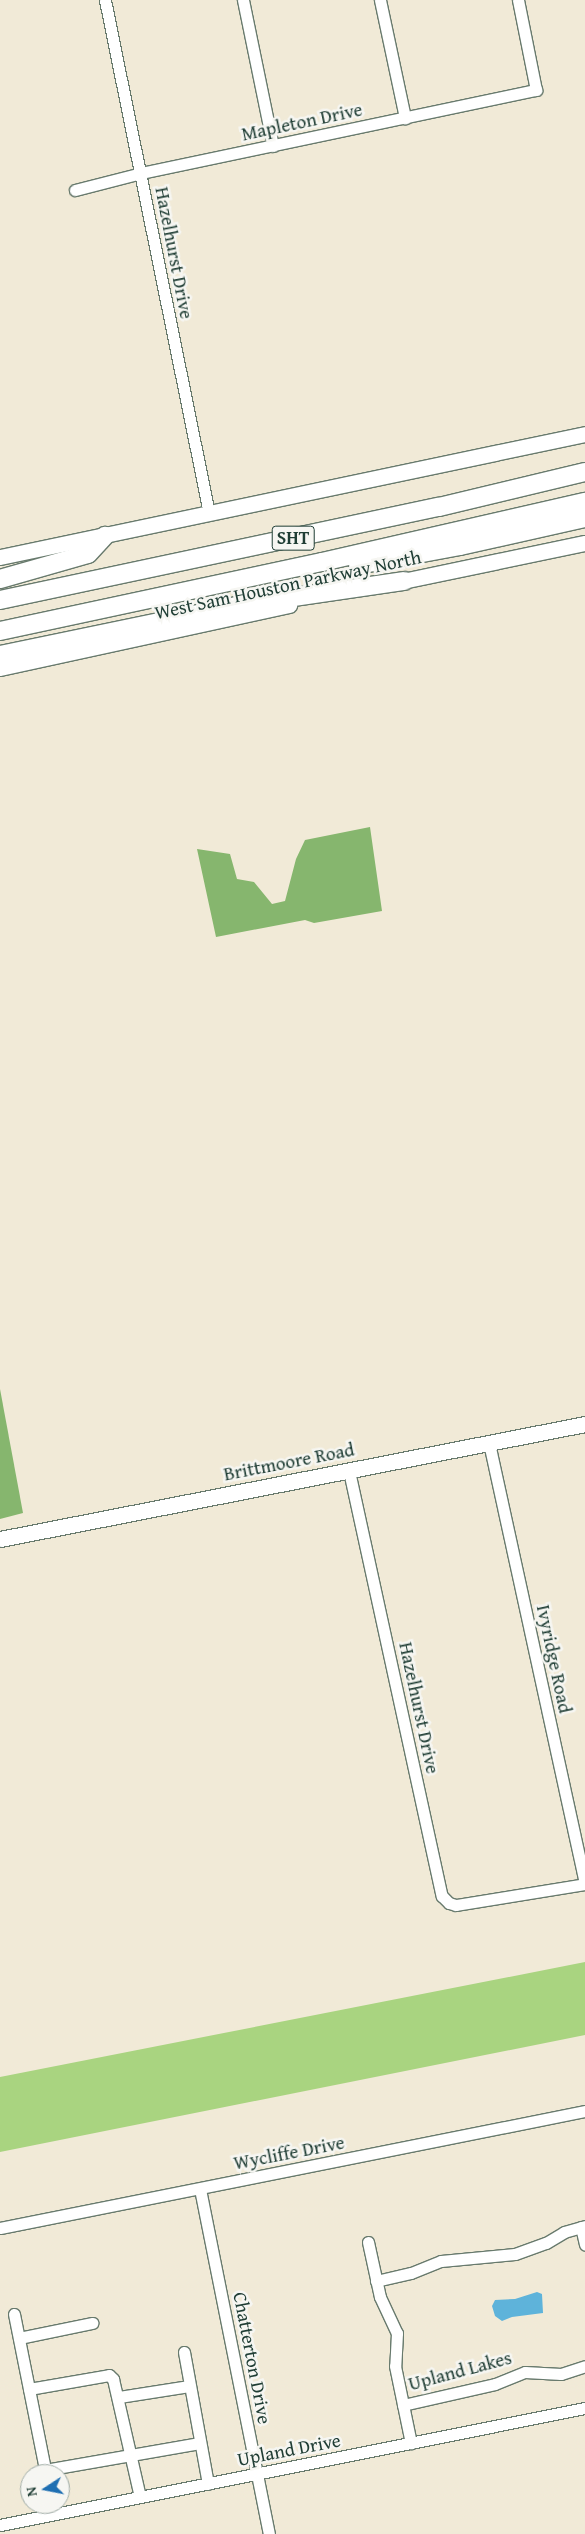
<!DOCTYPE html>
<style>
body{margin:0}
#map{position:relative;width:585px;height:2534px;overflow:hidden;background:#f1ead7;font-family:"Gentium Book Plus",serif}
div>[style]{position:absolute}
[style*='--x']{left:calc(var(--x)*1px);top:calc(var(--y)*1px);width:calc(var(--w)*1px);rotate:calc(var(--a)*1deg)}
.green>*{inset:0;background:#a9d480}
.forest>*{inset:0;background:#86b66e}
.water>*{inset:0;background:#5eb3da}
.roads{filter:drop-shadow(1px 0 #687a6d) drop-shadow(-1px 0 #687a6d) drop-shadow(0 1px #687a6d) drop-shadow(0 -1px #687a6d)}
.minor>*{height:11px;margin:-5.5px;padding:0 5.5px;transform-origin:5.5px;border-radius:5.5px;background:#fff}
.major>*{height:15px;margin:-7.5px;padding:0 7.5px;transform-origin:7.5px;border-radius:7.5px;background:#fff}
.highway>*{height:18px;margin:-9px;padding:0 9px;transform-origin:9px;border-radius:9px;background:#fff}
span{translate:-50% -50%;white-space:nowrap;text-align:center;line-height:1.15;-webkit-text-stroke:5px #f6f6f2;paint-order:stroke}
.shield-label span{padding:1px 4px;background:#f6f6f2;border:1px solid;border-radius:4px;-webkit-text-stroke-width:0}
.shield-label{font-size:18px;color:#1f3d34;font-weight:700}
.street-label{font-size:19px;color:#1f3d34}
.north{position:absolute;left:20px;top:2464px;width:50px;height:50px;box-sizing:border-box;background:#f6f6f2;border:1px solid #a0aca6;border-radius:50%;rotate:259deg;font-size:14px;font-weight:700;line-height:20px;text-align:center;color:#1f3d34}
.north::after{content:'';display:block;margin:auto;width:18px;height:22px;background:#1f6fb2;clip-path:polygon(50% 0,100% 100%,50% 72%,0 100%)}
</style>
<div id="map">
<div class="green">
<i style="clip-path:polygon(585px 1962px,585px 2035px,0 2152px,0 2077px)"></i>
</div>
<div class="forest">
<i style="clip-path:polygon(370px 827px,382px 911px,314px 923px,305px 920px,216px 937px,197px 849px,230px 854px,237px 879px,254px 882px,272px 904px,285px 901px,296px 859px,305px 840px)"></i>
<i style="clip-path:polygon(0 1389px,23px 1513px,0 1519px)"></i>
</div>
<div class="water">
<i style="clip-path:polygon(537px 2292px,542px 2294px,543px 2313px,512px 2317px,502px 2321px,495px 2316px,492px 2306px,495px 2300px,515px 2299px)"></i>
</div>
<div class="roads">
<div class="minor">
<i style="--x:105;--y:0;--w:523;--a:78.54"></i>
<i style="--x:243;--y:0;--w:149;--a:78.4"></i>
<i style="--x:380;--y:0;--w:121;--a:78"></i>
<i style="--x:75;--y:190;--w:68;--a:-14.4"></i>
<i style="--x:141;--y:173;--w:404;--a:-11.9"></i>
<i style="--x:536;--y:90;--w:92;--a:-101.3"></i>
<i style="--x:489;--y:1443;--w:450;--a:77.7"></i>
<i style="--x:349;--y:1471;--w:435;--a:77.7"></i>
<i style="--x:442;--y:1896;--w:10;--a:45"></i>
<i style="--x:449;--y:1903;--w:7;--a:16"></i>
<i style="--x:456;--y:1905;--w:131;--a:-9.2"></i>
<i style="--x:200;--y:2189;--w:352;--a:78.7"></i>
<i style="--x:581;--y:2227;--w:18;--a:77"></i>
<i style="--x:0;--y:2228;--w:597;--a:-11.31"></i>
<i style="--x:368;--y:2242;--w:56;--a:77.7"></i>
<i style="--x:380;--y:2297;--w:40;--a:65"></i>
<i style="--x:397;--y:2333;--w:33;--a:93"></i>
<i style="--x:395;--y:2366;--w:79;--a:78.3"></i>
<i style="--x:376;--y:2281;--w:36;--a:-13"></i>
<i style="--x:411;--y:2273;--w:32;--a:-22"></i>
<i style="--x:441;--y:2261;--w:74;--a:-5.4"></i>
<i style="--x:515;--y:2254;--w:33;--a:-20"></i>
<i style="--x:546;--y:2243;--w:21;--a:-31"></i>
<i style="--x:564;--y:2232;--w:22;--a:-16"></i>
<i style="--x:14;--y:2314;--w:163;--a:78.7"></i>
<i style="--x:19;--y:2338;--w:75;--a:-11.6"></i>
<i style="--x:184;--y:2352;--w:134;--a:79.7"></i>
<i style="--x:29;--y:2389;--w:81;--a:-9.9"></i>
<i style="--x:109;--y:2375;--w:6;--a:45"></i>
<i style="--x:113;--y:2379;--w:121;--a:77.1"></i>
<i style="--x:119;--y:2397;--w:71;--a:-8.9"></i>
<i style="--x:403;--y:2405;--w:94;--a:-12.9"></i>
<i style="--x:495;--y:2384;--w:32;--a:-22"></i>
<i style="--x:525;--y:2372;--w:36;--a:3"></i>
<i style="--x:561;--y:2374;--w:25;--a:-18"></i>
<i style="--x:45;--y:2470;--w:157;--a:-9.9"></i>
<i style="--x:0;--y:2525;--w:597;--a:-11.31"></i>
</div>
<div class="major">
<i style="--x:0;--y:557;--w:598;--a:-11.87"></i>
<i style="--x:393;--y:583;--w:196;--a:-11.8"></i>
<i style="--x:0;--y:668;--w:296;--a:-12.3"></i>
<i style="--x:0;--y:1539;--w:596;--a:-11.12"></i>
</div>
<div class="highway">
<i style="--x:358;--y:565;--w:104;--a:-10.6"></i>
<i style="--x:460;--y:546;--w:128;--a:-12.6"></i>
<i style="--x:0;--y:579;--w:91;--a:-15.9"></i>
<i style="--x:88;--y:554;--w:25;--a:-47"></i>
<i style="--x:0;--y:600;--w:449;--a:-12"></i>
<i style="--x:439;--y:507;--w:150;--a:-13.5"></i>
<i style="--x:0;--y:631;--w:329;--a:-12.1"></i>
<i style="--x:322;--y:562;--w:270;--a:-12.9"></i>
<i style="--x:0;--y:655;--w:251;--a:-11.7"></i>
<i style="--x:246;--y:604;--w:160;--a:-8.3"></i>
</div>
</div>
<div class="shield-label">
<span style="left:293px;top:538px">SHT</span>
</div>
<div class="street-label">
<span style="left:302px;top:122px;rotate:-12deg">Mapleton Drive</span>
<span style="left:174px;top:253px;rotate:79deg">Hazelhurst Drive</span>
<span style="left:288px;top:585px;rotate:-12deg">West Sam Houston Parkway North</span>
<span style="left:289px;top:1462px;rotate:-11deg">Brittmoore Road</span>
<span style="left:554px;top:1659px;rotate:78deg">Ivyridge Road</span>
<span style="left:419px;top:1708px;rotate:78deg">Hazelhurst Drive</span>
<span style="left:289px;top:2153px;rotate:-11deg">Wycliffe Drive</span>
<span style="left:252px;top:2358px;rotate:79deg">Chatterton Drive</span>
<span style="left:460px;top:2371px;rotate:-15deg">Upland Lakes</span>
<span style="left:289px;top:2450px;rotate:-11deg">Upland Drive</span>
</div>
<div class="north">N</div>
</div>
